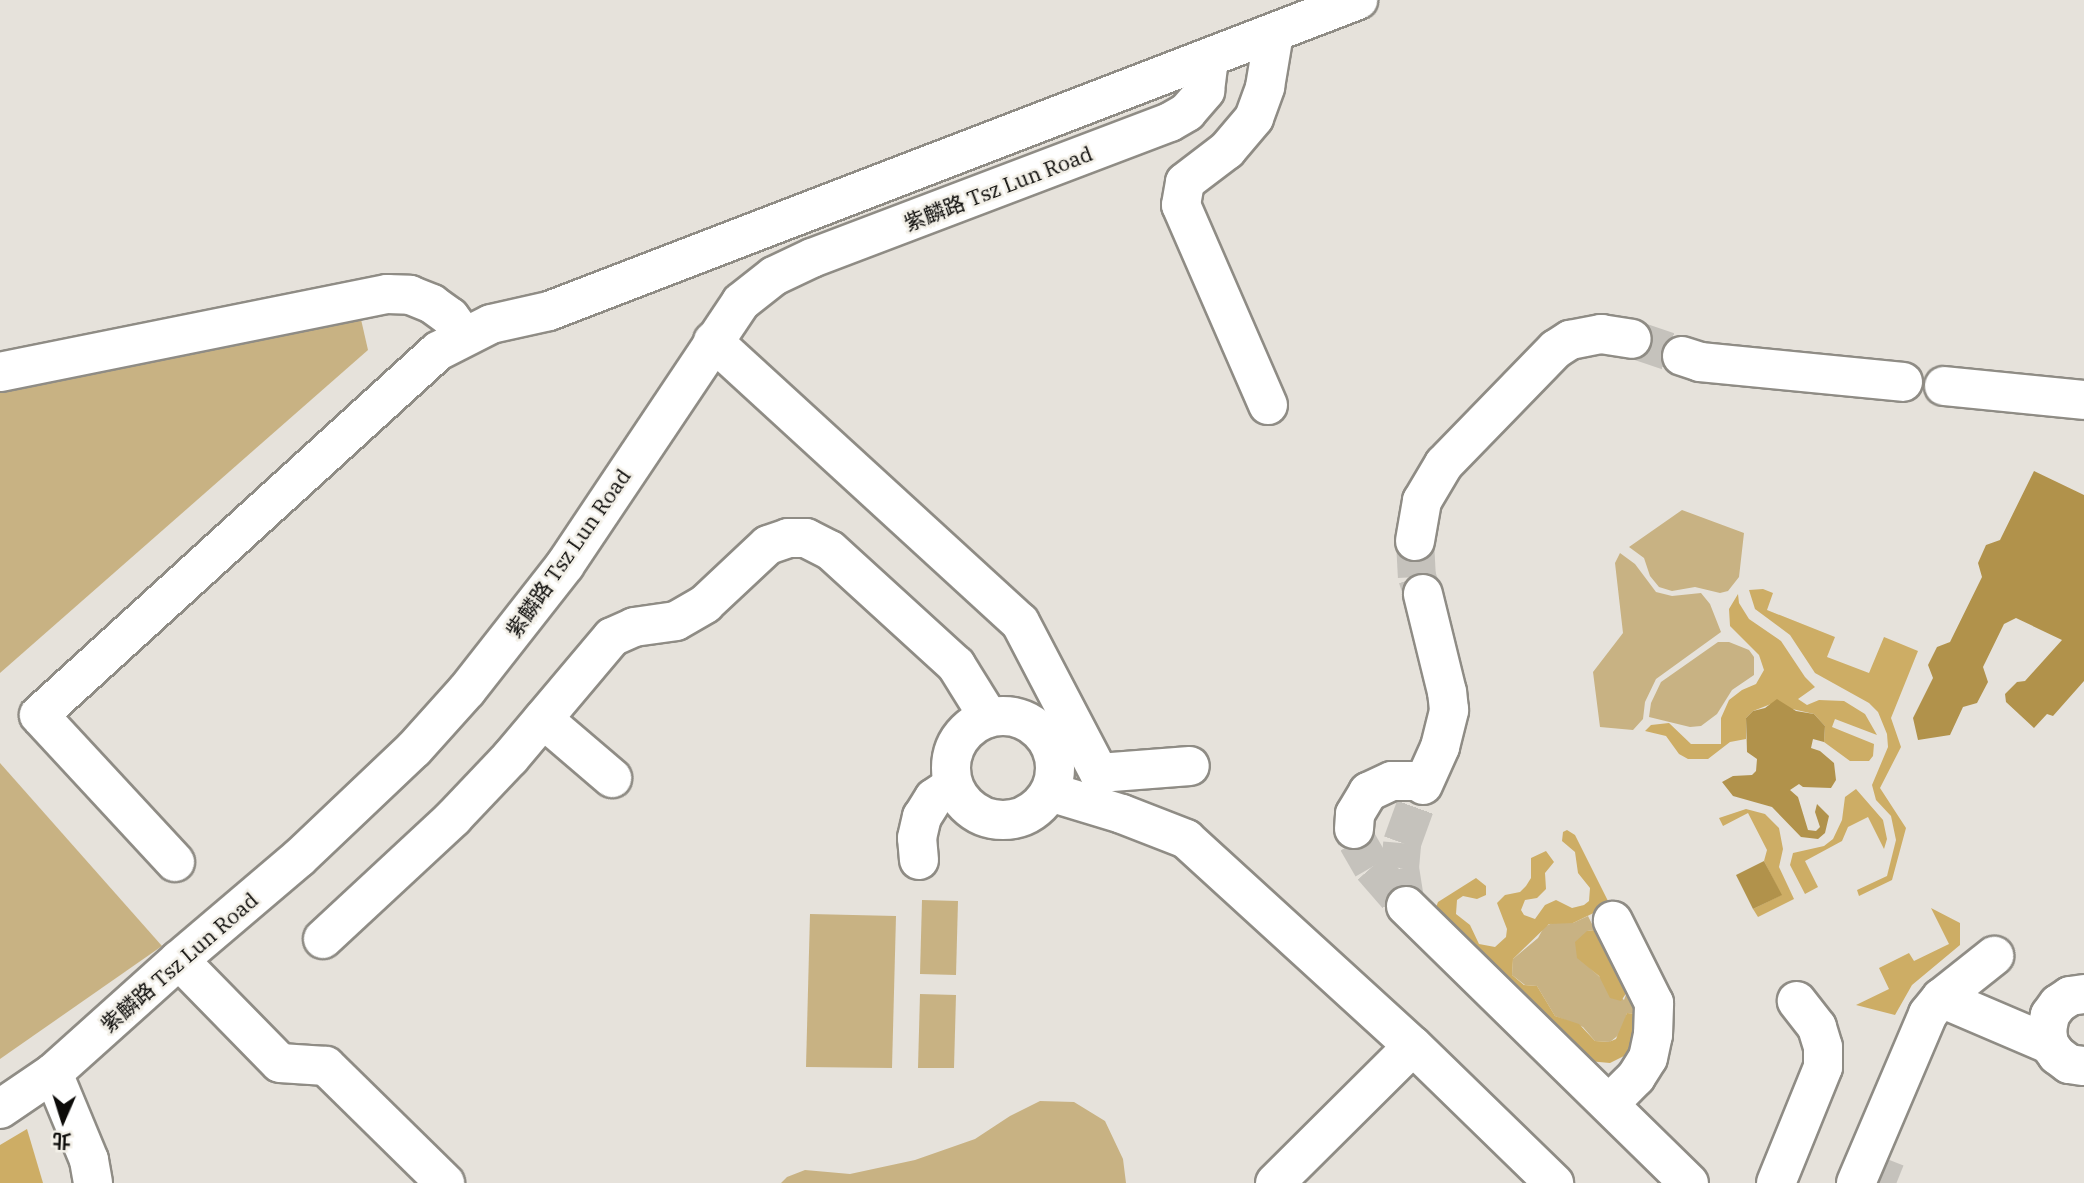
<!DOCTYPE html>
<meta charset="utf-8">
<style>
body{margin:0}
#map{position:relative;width:2084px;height:1183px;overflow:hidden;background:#e6e2db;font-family:"IBM Plex Serif","Noto Sans TC",serif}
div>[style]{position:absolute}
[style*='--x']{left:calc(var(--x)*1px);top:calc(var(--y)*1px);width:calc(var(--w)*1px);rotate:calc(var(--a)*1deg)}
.green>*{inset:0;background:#c8b283}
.forest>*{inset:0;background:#cdad65}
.water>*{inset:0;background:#b1924b}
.minor-tunnel>*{height:38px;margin-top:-19px;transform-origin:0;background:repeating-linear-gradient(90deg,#c5c2bc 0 38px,transparent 0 57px)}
.roads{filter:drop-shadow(2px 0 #8f8c85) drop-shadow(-2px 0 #8f8c85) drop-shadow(0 2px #8f8c85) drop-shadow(0 -2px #8f8c85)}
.minor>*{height:38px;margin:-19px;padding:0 19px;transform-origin:19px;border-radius:19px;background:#fff}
.minor>.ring{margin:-19px;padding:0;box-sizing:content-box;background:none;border:38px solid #fff;border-radius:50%}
span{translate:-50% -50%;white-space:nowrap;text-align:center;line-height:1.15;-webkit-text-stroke:5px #f3f0e8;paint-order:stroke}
.street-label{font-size:21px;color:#0c0b09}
.north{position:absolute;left:28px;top:1085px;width:70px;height:70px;-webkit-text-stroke:5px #f3f0e8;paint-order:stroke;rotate:183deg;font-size:19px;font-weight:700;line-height:28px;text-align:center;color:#0c0b09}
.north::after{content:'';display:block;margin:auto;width:24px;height:32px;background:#0c0b09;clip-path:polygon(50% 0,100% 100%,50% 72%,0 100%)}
</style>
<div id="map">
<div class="green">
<i style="clip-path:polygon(360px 315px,368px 350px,0 673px,0 388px)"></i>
<i style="clip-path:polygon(1682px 510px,1744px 533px,1739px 577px,1728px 591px,1720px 593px,1695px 587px,1672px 591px,1659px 587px,1650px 576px,1644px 558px,1629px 547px)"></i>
<i style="clip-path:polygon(1620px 553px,1635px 564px,1656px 592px,1672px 596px,1701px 593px,1710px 604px,1721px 632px,1656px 679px,1645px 702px,1643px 719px,1633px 730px,1600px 727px,1593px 672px,1623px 633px,1615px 563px)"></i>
<i style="clip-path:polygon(1718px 642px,1729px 642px,1749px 650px,1754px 657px,1754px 675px,1732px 690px,1717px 714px,1701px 726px,1690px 727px,1649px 717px,1651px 703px,1661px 682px)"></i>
<i style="clip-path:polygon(0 763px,162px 946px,0 1059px)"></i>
<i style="clip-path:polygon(922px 900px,958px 901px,956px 975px,920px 974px)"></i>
<i style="clip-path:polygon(810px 914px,896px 916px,892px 1068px,806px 1067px)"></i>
<i style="clip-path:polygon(1588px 916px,1595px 930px,1587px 931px,1589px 967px,1624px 1000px,1627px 992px,1638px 1014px,1627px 1013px,1621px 1033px,1610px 1042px,1595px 1041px,1583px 1027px,1555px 1016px,1537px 986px,1525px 985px,1512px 975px,1513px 959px,1538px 938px,1544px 927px,1554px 922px,1573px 923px)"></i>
<i style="clip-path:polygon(920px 994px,956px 995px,954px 1068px,918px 1068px)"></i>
<i style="clip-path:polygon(1040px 1101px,1074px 1102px,1105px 1121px,1123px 1159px,1126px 1183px,781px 1183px,787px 1177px,805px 1170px,850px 1174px,915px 1160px,975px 1139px,1010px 1116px)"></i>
</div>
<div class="forest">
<i style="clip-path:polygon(1763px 589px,1773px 593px,1767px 610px,1835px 637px,1827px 657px,1869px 673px,1884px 637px,1918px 651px,1891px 718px,1901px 747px,1880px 788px,1906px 828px,1892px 880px,1859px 896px,1857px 890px,1887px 876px,1896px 840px,1891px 816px,1876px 800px,1872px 785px,1888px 747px,1887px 734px,1878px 712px,1869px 703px,1815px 673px,1790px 635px,1755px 609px,1749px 590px)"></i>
<i style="clip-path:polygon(1738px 594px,1739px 603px,1749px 619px,1781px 641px,1805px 677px,1815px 687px,1798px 699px,1807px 705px,1819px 700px,1844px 701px,1865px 714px,1877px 735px,1835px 719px,1832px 727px,1874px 744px,1873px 756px,1869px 761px,1850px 761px,1824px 742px,1825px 726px,1814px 714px,1771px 704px,1753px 711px,1746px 718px,1746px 739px,1730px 742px,1708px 759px,1688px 759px,1679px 754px,1666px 736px,1645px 731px,1651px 725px,1669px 723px,1691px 744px,1721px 744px,1721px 718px,1729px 700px,1742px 690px,1756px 684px,1764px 670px,1759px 655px,1730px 626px,1729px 609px)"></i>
<i style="clip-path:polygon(1856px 789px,1883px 820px,1887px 839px,1884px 849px,1868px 817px,1848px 827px,1842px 841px,1805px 861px,1818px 887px,1805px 894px,1790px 865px,1793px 853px,1824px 846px,1833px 839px,1842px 820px,1845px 797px)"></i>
<i style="clip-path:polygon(1746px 809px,1765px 814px,1779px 828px,1783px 849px,1779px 867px,1794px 899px,1758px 917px,1753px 909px,1781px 895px,1764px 861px,1767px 850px,1748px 813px,1723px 826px,1719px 818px)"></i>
<i style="clip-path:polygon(1567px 830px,1575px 835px,1610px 905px,1573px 923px,1549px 924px,1513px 959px,1512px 975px,1524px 985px,1537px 986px,1555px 1016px,1579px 1024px,1595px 1041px,1609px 1042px,1616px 1039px,1627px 1013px,1638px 1014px,1639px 1035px,1628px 1054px,1610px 1063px,1588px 1061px,1435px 910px,1438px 902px,1476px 878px,1486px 886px,1486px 895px,1477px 899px,1463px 896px,1457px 900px,1456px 914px,1470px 925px,1479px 944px,1495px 947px,1506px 937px,1507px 929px,1497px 903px,1505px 895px,1520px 892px,1526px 886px,1531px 878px,1531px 858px,1546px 851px,1554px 862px,1545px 873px,1546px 889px,1537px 898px,1525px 900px,1521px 910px,1524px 915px,1535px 919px,1545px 905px,1556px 900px,1572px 908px,1584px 905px,1589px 901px,1590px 888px,1578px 873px,1575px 852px,1562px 841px,1563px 832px)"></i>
<i style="clip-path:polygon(1931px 908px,1960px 923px,1960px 945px,1912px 985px,1895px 1015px,1856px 1005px,1889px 989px,1879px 968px,1909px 953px,1914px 961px,1949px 944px)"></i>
<i style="clip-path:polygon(1595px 930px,1627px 992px,1621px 1001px,1610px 998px,1599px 976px,1577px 958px,1575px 942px,1587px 931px)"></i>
<i style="clip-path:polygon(27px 1129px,43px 1183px,0 1183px,0 1145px)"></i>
</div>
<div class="water">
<i style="clip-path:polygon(2034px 471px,2084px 495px,2084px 681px,2053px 716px,2047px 714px,2034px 728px,2006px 702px,2005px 694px,2017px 682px,2025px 681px,2062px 640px,2016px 618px,2004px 624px,1983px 667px,1988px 682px,1977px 703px,1963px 707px,1950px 735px,1918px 740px,1913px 718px,1933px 678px,1928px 665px,1937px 647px,1950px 642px,1982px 577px,1978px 563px,1986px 545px,2000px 540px)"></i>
<i style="clip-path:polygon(1777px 699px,1796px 711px,1814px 714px,1825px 726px,1824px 742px,1813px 739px,1811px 748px,1820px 751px,1834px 763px,1836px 780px,1831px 788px,1803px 787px,1799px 784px,1790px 790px,1798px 797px,1808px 830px,1816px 831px,1820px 827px,1815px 812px,1817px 804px,1829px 816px,1825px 833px,1818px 839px,1801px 837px,1772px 807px,1733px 796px,1722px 782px,1733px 776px,1752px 775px,1756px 771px,1757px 759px,1747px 752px,1746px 718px,1753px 711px,1765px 708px)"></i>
<i style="clip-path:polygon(1764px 861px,1782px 895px,1753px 909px,1736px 875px)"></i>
</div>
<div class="minor-tunnel">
<i style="--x:1632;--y:339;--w:53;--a:18.8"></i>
<i style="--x:1415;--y:541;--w:36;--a:87"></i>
<i style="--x:1417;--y:577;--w:18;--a:71"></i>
<i style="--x:1354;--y:829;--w:12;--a:76"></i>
<i style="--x:1357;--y:841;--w:30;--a:60"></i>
<i style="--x:1372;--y:867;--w:52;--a:48.9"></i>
<i style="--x:1406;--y:906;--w:38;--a:-99"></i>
<i style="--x:1400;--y:868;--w:25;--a:-85"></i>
<i style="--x:1402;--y:843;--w:62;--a:-70.1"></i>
<i style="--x:1876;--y:1175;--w:22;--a:22"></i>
</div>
<div class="roads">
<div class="minor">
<i style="--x:713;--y:341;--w:416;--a:42.5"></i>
<i style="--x:1020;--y:622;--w:170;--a:62.4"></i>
<i style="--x:1099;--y:773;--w:91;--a:-4.4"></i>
<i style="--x:1682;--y:356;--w:19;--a:18"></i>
<i style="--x:1700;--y:362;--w:204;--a:5.6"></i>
<i style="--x:0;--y:372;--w:395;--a:-11.4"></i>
<i style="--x:387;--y:294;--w:23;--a:2"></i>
<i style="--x:410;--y:295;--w:24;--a:22"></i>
<i style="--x:432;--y:304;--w:22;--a:36"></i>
<i style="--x:450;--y:317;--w:24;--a:54"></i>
<i style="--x:1944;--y:386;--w:141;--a:5.7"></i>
<i style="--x:1268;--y:405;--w:218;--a:-113.5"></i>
<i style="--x:1181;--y:205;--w:23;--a:-80"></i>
<i style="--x:1185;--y:182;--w:53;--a:-37.3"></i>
<i style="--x:1227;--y:150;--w:42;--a:-49.8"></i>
<i style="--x:1254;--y:118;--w:33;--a:-70"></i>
<i style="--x:1265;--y:87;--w:55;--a:-80.5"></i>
<i style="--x:1415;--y:541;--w:41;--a:-80.1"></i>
<i style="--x:1422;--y:501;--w:43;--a:-59.3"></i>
<i style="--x:1444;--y:464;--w:161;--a:-45.8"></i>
<i style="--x:1556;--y:349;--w:17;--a:-33"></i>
<i style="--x:1570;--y:340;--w:32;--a:-11"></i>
<i style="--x:1601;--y:334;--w:31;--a:9"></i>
<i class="ring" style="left:951px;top:716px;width:66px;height:66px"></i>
<i style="--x:543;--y:719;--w:91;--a:40.5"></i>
<i style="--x:1423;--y:785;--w:42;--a:-65.9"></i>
<i style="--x:1440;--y:747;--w:38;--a:-76"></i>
<i style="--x:1449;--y:710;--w:18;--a:-96"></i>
<i style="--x:1447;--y:692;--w:101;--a:-103.8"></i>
<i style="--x:1050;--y:792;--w:75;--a:17"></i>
<i style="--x:1122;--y:814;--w:69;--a:21.3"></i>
<i style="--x:1186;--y:839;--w:307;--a:42.4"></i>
<i style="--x:1413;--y:1046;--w:197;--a:44.2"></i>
<i style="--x:1354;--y:829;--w:15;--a:-86"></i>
<i style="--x:1355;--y:814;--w:26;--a:-59"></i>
<i style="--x:1368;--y:792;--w:26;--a:-25"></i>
<i style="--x:1392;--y:781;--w:32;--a:0"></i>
<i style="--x:919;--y:860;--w:22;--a:-95"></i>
<i style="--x:917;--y:838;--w:22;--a:-77"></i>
<i style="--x:922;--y:817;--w:22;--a:-58"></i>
<i style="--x:934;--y:798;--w:23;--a:-34"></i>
<i style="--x:175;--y:862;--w:200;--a:-132.8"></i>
<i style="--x:39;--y:715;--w:540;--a:-42.37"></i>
<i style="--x:438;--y:351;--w:59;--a:-27"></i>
<i style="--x:491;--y:324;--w:59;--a:-12.6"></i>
<i style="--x:549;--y:311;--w:867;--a:-21.03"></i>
<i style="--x:1406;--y:906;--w:396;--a:44.4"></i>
<i style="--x:323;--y:939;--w:178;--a:-42.9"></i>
<i style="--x:453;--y:818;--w:83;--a:-46.5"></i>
<i style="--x:510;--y:758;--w:158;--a:-49.9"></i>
<i style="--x:612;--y:637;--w:24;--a:-24"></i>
<i style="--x:634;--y:627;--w:42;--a:-8.1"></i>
<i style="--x:676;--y:621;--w:34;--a:-30"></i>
<i style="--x:705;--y:604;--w:86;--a:-43.1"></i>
<i style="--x:768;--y:545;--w:21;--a:-19"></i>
<i style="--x:788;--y:538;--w:18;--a:0"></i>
<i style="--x:806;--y:538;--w:27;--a:27"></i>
<i style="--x:830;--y:550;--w:171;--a:42.4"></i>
<i style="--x:956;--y:665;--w:62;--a:58.1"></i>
<i style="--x:179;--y:960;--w:144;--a:45.6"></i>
<i style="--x:280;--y:1063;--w:46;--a:3.7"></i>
<i style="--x:326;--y:1066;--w:167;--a:44.5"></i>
<i style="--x:2084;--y:994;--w:14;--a:172"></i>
<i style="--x:2070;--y:996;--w:14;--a:146"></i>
<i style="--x:2058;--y:1004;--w:14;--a:126"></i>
<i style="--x:2050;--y:1015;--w:15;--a:101"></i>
<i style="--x:2047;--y:1030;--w:14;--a:82"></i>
<i style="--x:2049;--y:1044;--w:14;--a:54"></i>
<i style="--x:2057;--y:1055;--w:15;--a:37"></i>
<i style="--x:2069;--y:1064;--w:15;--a:8"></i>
<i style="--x:1941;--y:998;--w:117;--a:23.1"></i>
<i style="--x:53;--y:1073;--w:94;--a:67.5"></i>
<i style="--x:89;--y:1160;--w:23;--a:80"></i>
<i style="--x:1609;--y:1104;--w:38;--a:-45"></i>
<i style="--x:1636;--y:1077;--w:22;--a:-58"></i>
<i style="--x:1648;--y:1058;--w:24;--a:-78"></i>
<i style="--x:1653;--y:1035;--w:32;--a:-88"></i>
<i style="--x:1654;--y:1003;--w:92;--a:-116.6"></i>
<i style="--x:0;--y:1109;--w:64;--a:-34.2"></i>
<i style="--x:53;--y:1073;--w:169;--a:-41.9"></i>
<i style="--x:179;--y:960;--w:157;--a:-40.4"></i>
<i style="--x:299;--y:858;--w:158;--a:-43.5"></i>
<i style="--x:414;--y:749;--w:79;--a:-48.1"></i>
<i style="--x:467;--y:690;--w:159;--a:-51.9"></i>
<i style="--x:565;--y:565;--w:316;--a:-56.2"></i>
<i style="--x:741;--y:302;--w:42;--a:-38.2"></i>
<i style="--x:774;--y:276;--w:42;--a:-25.3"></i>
<i style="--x:812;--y:258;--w:383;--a:-20.8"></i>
<i style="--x:1170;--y:122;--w:20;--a:-30"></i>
<i style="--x:1187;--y:112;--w:28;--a:-49"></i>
<i style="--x:1205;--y:91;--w:31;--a:-83"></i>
<i style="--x:1275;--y:1183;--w:194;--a:-44.8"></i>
<i style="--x:1776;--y:1183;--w:125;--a:-67.9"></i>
<i style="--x:1823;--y:1067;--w:20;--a:-90"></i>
<i style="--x:1823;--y:1047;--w:21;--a:-107"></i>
<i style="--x:1817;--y:1027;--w:33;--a:-128"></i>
<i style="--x:1856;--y:1183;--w:184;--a:-66.9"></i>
<i style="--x:1928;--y:1014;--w:21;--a:-51"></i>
<i style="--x:1941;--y:998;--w:68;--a:-38.4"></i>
</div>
</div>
<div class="street-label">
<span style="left:998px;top:188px;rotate:-21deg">紫麟路 Tsz Lun Road</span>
<span style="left:568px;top:553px;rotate:-55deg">紫麟路 Tsz Lun Road</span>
<span style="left:179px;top:962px;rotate:-41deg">紫麟路 Tsz Lun Road</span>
</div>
<div class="north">北</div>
</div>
